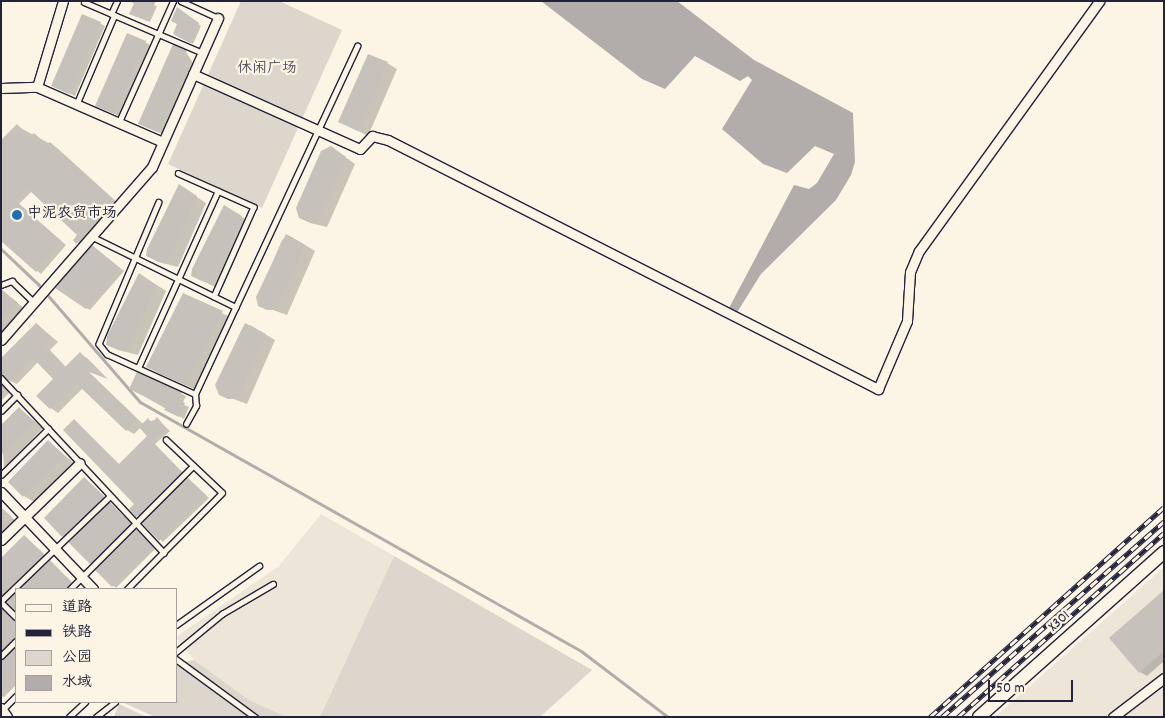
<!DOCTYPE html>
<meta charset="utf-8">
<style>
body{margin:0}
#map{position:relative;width:1165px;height:718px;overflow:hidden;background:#fcf5e5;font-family:Dekko,"LXGW WenKai TC",sans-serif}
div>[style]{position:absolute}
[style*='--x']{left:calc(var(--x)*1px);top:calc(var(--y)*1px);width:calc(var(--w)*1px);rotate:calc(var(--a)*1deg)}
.built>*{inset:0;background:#ece5d8}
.green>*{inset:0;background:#dcd6cc}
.water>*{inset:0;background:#b2adab}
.shadow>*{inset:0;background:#0003}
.stream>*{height:3px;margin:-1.5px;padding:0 1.5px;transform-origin:1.5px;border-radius:1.5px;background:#b2adab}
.building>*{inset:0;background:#c6c1bb}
.roads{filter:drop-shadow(1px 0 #22223b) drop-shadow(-1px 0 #22223b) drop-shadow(0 1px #22223b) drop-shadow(0 -1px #22223b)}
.service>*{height:4.5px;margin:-2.25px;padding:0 2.25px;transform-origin:2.25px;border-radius:2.25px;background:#fcf5e5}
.minor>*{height:9px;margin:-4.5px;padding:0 4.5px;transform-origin:4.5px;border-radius:4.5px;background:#fcf5e5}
.secondary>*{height:12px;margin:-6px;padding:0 6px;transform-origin:6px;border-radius:6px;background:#fcf5e5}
.rail>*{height:5px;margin-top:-2.5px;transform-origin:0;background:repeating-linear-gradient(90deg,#fcf5e5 0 9px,#22223b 0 18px);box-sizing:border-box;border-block:1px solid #22223b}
.dots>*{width:14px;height:14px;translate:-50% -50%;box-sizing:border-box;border:2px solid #fcf5e5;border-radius:50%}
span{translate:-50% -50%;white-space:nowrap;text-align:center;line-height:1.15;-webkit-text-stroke:4.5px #fcf5e5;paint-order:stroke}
.park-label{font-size:15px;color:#504f5f}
.poi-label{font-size:15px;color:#22223b}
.left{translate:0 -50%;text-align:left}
.street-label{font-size:15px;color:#22223b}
.frame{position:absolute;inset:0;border:2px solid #22223b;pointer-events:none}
.legend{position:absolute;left:15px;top:588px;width:162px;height:115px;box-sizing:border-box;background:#fcf5e5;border:1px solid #a5a1a1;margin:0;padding:6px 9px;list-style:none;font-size:15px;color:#22223b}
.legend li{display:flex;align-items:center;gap:10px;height:25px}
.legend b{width:25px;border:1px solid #a5a1a1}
.scale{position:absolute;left:988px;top:680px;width:85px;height:22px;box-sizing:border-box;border:2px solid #22223b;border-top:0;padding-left:6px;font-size:15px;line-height:18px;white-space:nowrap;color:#22223b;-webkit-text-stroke:4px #fcf5e5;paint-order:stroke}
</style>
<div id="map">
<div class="built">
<i style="clip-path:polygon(321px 514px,394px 556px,320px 717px,287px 717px,249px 700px,194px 660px,176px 637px,279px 566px)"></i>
<i style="clip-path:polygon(1164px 567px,1164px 717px,995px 717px)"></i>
</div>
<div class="green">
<i style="clip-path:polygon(241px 1px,279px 1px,342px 30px,262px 208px,168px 164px)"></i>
<i style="clip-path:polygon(394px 556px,592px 670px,540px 717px,320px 717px)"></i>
<i style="clip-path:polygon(194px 660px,249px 700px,287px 717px,155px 717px,122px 702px,176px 702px,176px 664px)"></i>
<i style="clip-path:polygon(119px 704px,147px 717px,114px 717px)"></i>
</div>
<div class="water">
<i style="clip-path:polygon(541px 1px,677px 1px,754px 60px,853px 113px,855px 162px,851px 175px,836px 200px,761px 274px,736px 314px,729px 308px,794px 185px,809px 189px,817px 183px,834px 154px,815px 146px,787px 173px,763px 164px,722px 129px,752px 80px,748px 76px,740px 81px,695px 56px,665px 89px,642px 79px)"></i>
</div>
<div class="shadow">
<i style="clip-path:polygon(129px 1px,157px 6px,150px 22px,134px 15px,135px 4px)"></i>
<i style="clip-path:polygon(180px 11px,201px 26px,193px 44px,177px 36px)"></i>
<i style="clip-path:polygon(83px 15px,105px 26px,75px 96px,57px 88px)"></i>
<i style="clip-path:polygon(145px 42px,150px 45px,119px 116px,102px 108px)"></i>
<i style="clip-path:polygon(186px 52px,193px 63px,162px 134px,145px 126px)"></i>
<i style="clip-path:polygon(387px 63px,397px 69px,368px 136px,340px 122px)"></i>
<i style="clip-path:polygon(17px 126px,56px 147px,119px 204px,82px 246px,74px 240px,79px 235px,32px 191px,19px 204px,66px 245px,41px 274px,1px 240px)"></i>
<i style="clip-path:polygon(341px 154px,355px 164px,327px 227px,310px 223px,300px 217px)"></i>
<i style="clip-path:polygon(189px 192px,206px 203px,178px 267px,158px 262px,148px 256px)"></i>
<i style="clip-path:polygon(234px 212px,251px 223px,223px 287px,215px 287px,192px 276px)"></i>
<i style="clip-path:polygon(290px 236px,315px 251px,287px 315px,259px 305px,258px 297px,282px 240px)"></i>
<i style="clip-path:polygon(96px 249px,124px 271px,90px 310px,56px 288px)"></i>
<i style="clip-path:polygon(149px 280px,166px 291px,138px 355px,118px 350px,108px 344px)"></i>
<i style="clip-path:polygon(1px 291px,27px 310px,1px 336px)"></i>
<i style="clip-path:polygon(184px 295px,230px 317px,194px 389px,156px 372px)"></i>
<i style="clip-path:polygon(37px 324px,58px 342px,50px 350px,66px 367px,80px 354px,87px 358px,108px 379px,89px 372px,143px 424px,157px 419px,170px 431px,155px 444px,184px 474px,141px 518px,130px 509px,136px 504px,120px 465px,153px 441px,141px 427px,134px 434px,127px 430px,83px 388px,58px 413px,51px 408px,38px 396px,55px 379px,38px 362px,17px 384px,4px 378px,9px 393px,1px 401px,1px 361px)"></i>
<i style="clip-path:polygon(250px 325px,275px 340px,247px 404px,220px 394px,217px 385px,242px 329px)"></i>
<i style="clip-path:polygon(138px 374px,186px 396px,182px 404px,189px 407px,184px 419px,131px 389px)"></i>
<i style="clip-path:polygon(19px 408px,43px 428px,4px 468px,1px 426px)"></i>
<i style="clip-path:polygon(48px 442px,73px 462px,34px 502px,24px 496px)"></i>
<i style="clip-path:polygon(84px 478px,133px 525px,93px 564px,63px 536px)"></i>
<i style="clip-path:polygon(190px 481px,209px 498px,163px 542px,143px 523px)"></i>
<i style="clip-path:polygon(1px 507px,15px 520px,1px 534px)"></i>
<i style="clip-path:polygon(136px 530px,155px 549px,116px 588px,97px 570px)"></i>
<i style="clip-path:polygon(24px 536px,47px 557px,2px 600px,2px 608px,16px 619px,16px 685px,4px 697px,1px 696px,1px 559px)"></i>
<i style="clip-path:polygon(50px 561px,75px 585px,73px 589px,21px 589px)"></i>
<i style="clip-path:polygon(1164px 591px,1164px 661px,1147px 676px,1140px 672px)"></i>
</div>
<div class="stream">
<i style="--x:1;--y:249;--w:51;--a:43.4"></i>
<i style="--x:38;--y:284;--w:156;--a:49.2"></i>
<i style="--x:140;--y:402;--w:506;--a:29.45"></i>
<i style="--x:581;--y:651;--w:109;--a:37.2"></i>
</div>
<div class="building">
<i style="clip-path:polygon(135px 1px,156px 1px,147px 21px,129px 14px)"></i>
<i style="clip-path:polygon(177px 7px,199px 23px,190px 43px,173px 34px,177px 24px,171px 21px)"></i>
<i style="clip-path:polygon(82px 14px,101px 22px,69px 94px,51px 86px)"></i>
<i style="clip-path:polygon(127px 33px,146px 41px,114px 114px,95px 106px)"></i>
<i style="clip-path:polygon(173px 44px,187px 50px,184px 57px,189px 59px,157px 132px,138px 124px)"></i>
<i style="clip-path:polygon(368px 54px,388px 62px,358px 131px,338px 122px)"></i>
<i style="clip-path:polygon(17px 124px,30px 137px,34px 133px,47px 145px,50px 142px,114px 201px,76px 244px,73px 240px,77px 235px,27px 188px,15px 200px,61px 241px,36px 272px,1px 241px,1px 140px)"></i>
<i style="clip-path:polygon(331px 146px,346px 157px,317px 223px,308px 222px,299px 218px,296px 208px,321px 151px)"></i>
<i style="clip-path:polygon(179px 184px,197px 196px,167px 262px,159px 262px,146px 256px,147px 249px)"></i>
<i style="clip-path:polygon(224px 205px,242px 216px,212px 282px,204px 282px,191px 276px,192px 269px)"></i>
<i style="clip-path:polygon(286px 234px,305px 245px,276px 310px,267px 310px,258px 306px,256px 297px)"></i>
<i style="clip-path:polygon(92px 245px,120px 268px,86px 309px,55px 288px)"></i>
<i style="clip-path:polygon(139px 273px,156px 285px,128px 350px,119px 350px,106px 345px,107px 336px)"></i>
<i style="clip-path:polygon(1px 289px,18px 303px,1px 320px)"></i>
<i style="clip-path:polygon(183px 293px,223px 311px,185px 385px,146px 367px)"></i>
<i style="clip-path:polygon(36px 323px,52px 338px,44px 346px,65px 367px,80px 352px,105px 378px,86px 370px,137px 419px,126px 431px,77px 384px,50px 409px,36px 396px,53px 379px,32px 357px,9px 381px,1px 374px,1px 358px)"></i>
<i style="clip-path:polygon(245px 323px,266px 334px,237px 399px,228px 399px,219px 395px,215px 385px)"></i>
<i style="clip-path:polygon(137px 372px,182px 392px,178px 400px,185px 403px,179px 417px,164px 410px,167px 407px,129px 389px)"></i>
<i style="clip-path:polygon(19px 407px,34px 422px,1px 455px,1px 425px)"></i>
<i style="clip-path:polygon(157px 417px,167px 429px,152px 442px,182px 472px,136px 517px,129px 509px,134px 504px,63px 430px,74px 419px,119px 464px,147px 436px,152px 442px,139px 427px,148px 418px,152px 423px)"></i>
<i style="clip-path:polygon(48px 440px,64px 455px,23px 497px,8px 482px)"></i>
<i style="clip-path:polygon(84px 477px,104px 496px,62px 537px,44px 518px)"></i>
<i style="clip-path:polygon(187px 477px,206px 495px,159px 541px,142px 523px)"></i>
<i style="clip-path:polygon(110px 502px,130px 523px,90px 564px,68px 542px)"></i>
<i style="clip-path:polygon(136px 529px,153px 547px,112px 587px,95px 570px)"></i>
<i style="clip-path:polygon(24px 535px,44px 554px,1px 595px,1px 558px)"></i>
<i style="clip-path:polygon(50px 560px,71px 582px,66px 589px,19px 589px)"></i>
<i style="clip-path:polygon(1164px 590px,1164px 651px,1139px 673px,1109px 638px)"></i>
<i style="clip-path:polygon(16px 592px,16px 612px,6px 602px)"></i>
<i style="clip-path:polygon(1px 608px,16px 621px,16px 637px,1px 650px)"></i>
<i style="clip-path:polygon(16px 646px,16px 679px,1px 693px,1px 660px)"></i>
</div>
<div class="roads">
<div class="service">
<i style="--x:181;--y:1;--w:41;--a:24.7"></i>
<i style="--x:84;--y:2;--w:129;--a:23.2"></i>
<i style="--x:111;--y:14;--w:14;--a:-65"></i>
<i style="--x:77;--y:103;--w:95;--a:-67"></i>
<i style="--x:119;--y:122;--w:133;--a:-65.9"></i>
<i style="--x:178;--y:173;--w:83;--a:24.1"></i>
<i style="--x:254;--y:207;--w:98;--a:114"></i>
<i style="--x:159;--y:202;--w:154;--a:112.9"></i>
<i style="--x:99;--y:344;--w:13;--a:51"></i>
<i style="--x:107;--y:354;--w:97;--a:24.4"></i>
<i style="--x:93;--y:237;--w:159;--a:26.1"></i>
<i style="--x:1;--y:285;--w:12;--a:-20"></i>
<i style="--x:12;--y:281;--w:29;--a:44"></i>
<i style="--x:138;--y:368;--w:194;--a:-65.7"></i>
<i style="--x:1;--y:378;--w:239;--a:47"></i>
<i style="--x:1;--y:411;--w:23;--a:-45"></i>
<i style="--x:186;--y:424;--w:21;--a:-61"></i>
<i style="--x:196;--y:406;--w:12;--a:-95"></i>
<i style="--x:195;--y:394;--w:384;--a:-65"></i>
<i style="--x:1;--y:475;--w:66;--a:-44.4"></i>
<i style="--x:70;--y:589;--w:174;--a:-45"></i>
<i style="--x:127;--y:589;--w:135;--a:-45.3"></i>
<i style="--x:222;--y:493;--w:77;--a:-136.6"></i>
<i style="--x:1;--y:601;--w:151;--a:-43.9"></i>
<i style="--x:1;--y:602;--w:21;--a:45"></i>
<i style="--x:176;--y:625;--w:102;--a:-35.4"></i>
<i style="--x:176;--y:652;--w:60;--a:-39.6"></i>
<i style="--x:222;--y:614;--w:59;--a:-30.5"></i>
<i style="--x:1;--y:656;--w:21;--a:-45"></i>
<i style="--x:176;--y:659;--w:98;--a:36.3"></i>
<i style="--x:2;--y:710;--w:20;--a:-45"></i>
<i style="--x:69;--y:717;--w:22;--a:-43"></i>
<i style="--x:96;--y:717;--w:24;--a:-38"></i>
</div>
<div class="minor">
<i style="--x:193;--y:74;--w:183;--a:24.2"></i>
<i style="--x:360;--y:149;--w:18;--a:-47"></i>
<i style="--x:372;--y:136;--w:16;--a:14"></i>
<i style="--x:388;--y:140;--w:550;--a:26.94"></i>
<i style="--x:878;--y:389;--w:74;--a:-66.9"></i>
<i style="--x:907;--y:321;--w:49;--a:-86.5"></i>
<i style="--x:910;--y:272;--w:23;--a:-67"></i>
<i style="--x:919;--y:251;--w:308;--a:-54.2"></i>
<i style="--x:37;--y:87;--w:90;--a:-73.2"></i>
<i style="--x:1;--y:88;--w:36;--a:-2"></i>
<i style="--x:37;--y:87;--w:137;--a:23.6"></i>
<i style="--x:1;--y:340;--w:230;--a:-48.9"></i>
<i style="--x:152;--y:167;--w:163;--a:-66.1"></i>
<i style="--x:1;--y:492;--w:134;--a:46.5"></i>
<i style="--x:1;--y:540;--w:110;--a:-44.3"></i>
<i style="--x:1;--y:708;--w:11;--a:56"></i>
<i style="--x:1113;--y:717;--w:64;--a:-37.4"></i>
</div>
<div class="secondary">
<i style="--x:979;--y:717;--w:248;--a:-41.7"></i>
</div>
</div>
<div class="rail">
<i style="--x:930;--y:717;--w:314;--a:-41.9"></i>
<i style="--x:942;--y:717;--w:296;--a:-41.4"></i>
<i style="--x:958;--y:717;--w:276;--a:-41.8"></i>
</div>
<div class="dots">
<i style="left:17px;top:215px;background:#1f6fb2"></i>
</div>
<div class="park-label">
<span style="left:267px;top:70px">休闲广场</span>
</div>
<div class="poi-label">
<span class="left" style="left:27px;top:215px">中泥农贸市场</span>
</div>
<div class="street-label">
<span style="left:1060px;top:622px;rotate:-42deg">X301</span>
</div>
<div class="frame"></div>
<ul class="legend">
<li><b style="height:6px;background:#fcf5e5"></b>道路</li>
<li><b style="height:6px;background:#22223b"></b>铁路</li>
<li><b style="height:14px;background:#dcd6cc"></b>公园</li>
<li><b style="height:14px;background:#b2adab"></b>水域</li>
</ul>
<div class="scale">50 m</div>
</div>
